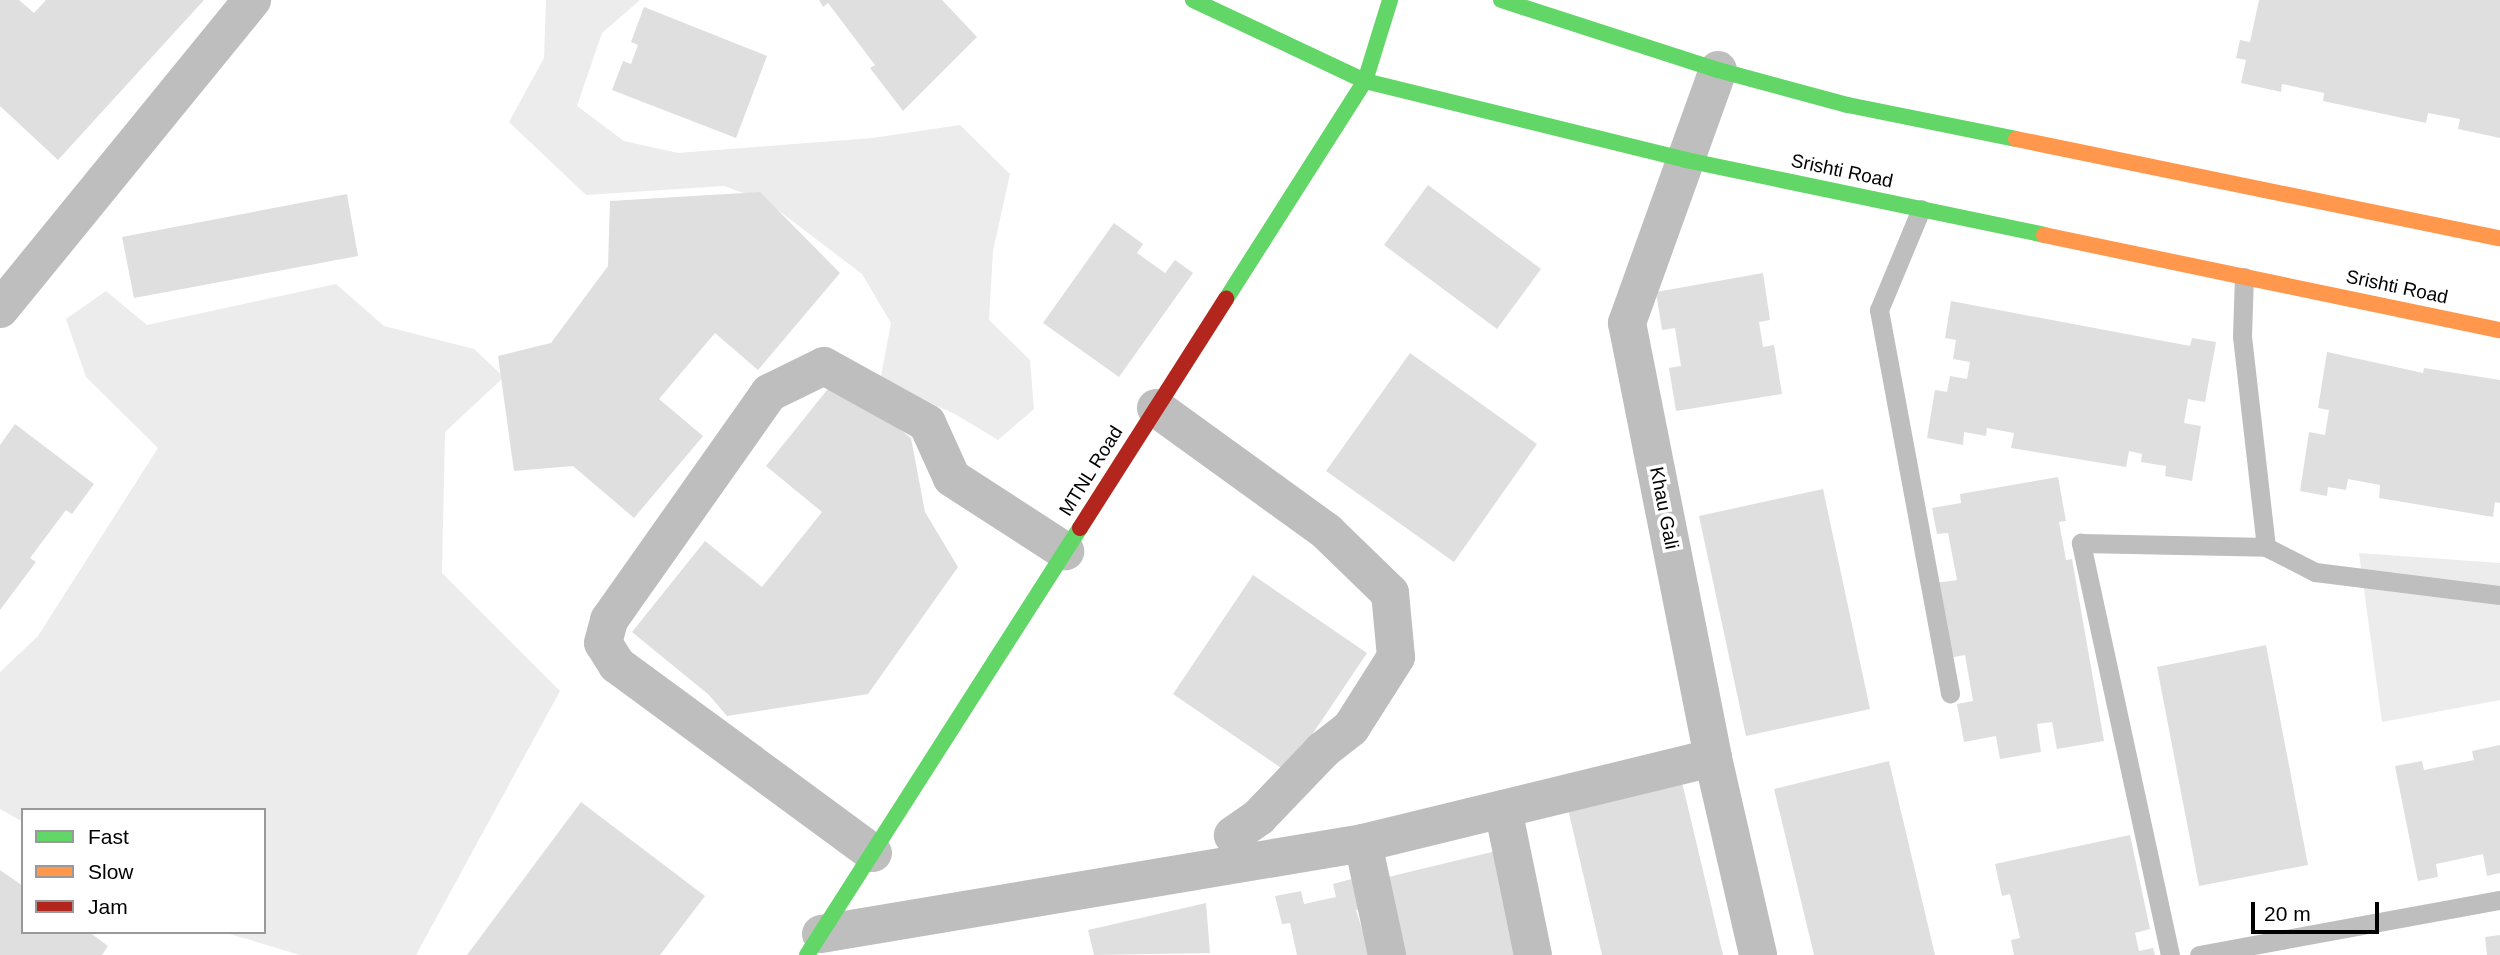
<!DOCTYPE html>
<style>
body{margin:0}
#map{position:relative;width:2500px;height:955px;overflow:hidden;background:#fff;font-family:Helvetica,sans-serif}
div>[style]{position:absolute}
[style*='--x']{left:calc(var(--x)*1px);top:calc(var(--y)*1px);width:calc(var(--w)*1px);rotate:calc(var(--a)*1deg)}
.green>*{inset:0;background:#ececec}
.building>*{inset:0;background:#dfdfdf}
.lane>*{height:19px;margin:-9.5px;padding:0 9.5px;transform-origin:9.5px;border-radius:9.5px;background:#bebebe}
.street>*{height:38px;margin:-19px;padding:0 19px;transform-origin:19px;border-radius:19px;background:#bebebe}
.fast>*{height:16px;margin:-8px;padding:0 8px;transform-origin:8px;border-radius:8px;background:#63d668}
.slow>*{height:16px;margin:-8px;padding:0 8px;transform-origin:8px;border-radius:8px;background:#ff974d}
.jam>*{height:16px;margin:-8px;padding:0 8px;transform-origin:8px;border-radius:8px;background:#b3261e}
span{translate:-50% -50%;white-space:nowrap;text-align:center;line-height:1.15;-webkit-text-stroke:7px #fff;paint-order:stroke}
.street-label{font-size:19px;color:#000}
.legend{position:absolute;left:21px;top:808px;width:245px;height:126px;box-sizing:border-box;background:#fff;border:2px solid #999;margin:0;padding:9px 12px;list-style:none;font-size:21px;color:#000}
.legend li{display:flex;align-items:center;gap:14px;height:35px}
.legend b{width:35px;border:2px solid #999}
.scale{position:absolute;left:2251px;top:902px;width:128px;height:32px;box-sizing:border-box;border:4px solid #000;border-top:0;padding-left:9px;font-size:21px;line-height:24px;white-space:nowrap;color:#000;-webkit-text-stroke:5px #fff;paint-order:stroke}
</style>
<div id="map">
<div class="green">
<i style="clip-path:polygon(546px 0,640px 0,602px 33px,577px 106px,624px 141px,678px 153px,872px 138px,960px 125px,1010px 174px,993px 251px,989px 320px,1030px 360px,1034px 409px,998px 440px,955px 414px,880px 381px,891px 323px,862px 274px,766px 201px,724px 186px,586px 195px,509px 122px,544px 58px)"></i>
<i style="clip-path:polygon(336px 284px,384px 326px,474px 349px,504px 377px,445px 432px,442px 573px,560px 691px,416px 955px,300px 955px,223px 932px,264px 932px,264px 810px,23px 810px,23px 822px,0 809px,0 672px,38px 636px,158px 448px,86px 377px,66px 319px,106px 291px,147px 325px)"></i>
<i style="clip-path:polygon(2359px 553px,2500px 563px,2500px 700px,2382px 722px)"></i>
</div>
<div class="building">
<i style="clip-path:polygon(0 0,19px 0,34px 13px,46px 0,204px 0,58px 160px,0 106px)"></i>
<i style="clip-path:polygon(819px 0,942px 0,977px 37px,903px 111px,870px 68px,875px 65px,828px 3px,823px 7px)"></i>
<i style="clip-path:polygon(2259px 0,2500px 0,2500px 138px,2458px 129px,2460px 119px,2428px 113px,2426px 123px,2323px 101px,2324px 93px,2282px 84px,2281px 92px,2241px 83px,2246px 60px,2236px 58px,2240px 40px,2250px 42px)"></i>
<i style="clip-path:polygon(644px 7px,767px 56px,736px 138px,612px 90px,623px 61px,631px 64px,638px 45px,631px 42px)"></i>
<i style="clip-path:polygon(1428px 185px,1541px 269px,1497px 329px,1384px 245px)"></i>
<i style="clip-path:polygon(760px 192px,840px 273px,758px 370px,715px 333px,659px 399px,703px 436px,634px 518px,573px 466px,514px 471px,498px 356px,551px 343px,608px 266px,610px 201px)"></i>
<i style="clip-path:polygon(347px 194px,358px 256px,134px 298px,122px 237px)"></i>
<i style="clip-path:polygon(1114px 223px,1143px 244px,1137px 253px,1165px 273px,1175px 260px,1193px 273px,1119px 377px,1043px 323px)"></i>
<i style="clip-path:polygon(1763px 273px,1770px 320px,1759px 322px,1763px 347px,1774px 345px,1782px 394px,1676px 411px,1669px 368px,1681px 366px,1675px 328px,1662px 330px,1656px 292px)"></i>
<i style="clip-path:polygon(1951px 301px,2190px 346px,2192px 338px,2216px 342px,2205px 402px,2188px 399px,2184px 423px,2201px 426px,2192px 481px,2165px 476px,2166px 466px,2141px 462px,2142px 454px,2129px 451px,2126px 467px,2011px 448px,2014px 433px,1987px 428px,1986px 436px,1964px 432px,1963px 445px,1927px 438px,1935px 390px,1947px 392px,1950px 376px,1967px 379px,1970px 362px,1953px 359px,1956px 340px,1945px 338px)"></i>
<i style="clip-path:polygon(2327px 352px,2423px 373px,2424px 368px,2500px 380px,2500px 503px,2495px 502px,2493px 517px,2379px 498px,2380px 485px,2348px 479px,2346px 490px,2328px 487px,2327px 496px,2300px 491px,2309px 432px,2325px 435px,2329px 410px,2318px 408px)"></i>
<i style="clip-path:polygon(1410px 353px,1537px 444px,1454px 562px,1326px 471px)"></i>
<i style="clip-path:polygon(835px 380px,911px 438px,925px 512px,958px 567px,868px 694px,727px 716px,709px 695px,632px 632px,705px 541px,762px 587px,822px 512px,766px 466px)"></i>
<i style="clip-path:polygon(15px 424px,94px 484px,72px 514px,66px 510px,30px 558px,36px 562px,0 610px,0 445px)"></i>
<i style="clip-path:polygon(2058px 477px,2066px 521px,2059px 522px,2066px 560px,2072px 559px,2104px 741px,2057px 749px,2052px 722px,2037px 724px,2041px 752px,2000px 759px,1996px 736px,1964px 742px,1957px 704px,1973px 701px,1965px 655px,1949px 658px,1935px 583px,1957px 580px,1948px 533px,1937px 534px,1932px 508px,1961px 503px,1960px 494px)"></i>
<i style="clip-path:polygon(1823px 489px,1870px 709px,1746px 736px,1699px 516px)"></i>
<i style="clip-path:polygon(1253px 575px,1367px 653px,1287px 772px,1173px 694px)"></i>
<i style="clip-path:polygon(2266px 645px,2308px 865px,2199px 886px,2157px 667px)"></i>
<i style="clip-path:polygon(2500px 745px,2500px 873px,2487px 876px,2483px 854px,2436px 864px,2438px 877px,2418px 881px,2395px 766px,2422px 761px,2424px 770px,2474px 760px,2472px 751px)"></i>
<i style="clip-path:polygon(1889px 761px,1935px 955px,1814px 955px,1774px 789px)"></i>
<i style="clip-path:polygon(1681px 778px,1723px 955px,1602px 955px,1567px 805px)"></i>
<i style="clip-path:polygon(581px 802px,705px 896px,660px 955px,467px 955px)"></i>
<i style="clip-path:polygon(2130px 835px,2150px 929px,2135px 933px,2139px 951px,2153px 948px,2155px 955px,2014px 955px,2011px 940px,2020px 938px,2010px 894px,2002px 896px,1995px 864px)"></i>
<i style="clip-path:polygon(1496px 851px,1521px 955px,1399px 955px,1380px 879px)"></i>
<i style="clip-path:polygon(0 870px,23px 886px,23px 932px,89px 932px,108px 946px,102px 955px,0 955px)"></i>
<i style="clip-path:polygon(1359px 877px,1366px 908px,1356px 910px,1370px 955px,1297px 955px,1290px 923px,1282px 924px,1275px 896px,1301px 891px,1304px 904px,1336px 897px,1333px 884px)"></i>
<i style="clip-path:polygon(1206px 903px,1210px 953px,1094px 955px,1088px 930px)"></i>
<i style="clip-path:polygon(2500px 935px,2500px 955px,2487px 955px,2485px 937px)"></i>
</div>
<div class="lane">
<i style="--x:1921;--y:209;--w:109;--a:112.6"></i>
<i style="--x:1879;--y:310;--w:390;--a:79.5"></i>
<i style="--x:2266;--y:547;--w:55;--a:27"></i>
<i style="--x:2315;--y:572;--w:186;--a:7.1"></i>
<i style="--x:2170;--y:955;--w:422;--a:-102.2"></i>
<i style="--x:2081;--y:543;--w:185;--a:1.2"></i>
<i style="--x:2266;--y:547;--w:212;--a:-96.5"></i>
<i style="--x:2242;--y:336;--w:59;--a:-88.1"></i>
<i style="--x:2199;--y:955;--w:306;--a:-10.4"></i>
</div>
<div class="street">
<i style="--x:1718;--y:70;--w:269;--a:109.8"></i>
<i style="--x:1627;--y:323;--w:443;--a:78.8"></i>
<i style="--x:1713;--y:758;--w:202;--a:77.1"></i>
<i style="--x:0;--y:309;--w:399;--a:-50.8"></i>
<i style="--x:1156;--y:408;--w:211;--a:35.9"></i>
<i style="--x:1327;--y:532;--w:88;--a:44.1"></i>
<i style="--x:1390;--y:593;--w:64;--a:84.6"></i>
<i style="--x:1396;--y:657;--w:84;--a:122.4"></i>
<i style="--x:1351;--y:728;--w:36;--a:142"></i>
<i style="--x:1323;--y:750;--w:93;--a:133.7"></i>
<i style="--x:1259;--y:817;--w:32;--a:145"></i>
<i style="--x:1503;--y:809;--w:149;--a:78.4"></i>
<i style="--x:1363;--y:843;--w:115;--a:77.9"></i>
<i style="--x:873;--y:853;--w:318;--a:-143.7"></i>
<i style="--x:617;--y:665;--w:26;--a:-122"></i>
<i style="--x:603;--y:643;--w:24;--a:-75"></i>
<i style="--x:609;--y:620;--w:278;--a:-54.8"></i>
<i style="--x:769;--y:393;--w:61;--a:-26.1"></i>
<i style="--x:824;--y:366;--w:118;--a:29"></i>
<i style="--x:927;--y:423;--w:60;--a:65.6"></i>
<i style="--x:952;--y:478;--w:135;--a:32.9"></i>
<i style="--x:821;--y:934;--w:550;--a:-9.53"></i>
<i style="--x:1363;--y:843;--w:360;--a:-13.7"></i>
</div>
<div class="fast">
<i style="--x:1193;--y:0;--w:190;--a:25.2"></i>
<i style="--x:1365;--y:81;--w:331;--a:13.8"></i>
<i style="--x:1686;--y:160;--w:366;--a:11.8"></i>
<i style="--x:1501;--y:0;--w:228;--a:17.9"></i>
<i style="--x:1718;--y:70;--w:135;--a:15.1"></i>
<i style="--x:1848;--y:105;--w:171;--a:11.4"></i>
<i style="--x:1226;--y:299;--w:259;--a:-57.5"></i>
<i style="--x:1365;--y:81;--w:85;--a:-72.8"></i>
<i style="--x:807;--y:955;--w:507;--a:-57.41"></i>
</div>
<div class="slow">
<i style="--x:2016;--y:139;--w:494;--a:11.6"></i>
<i style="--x:2044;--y:235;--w:466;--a:11.8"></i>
</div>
<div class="jam">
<i style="--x:1080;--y:528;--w:272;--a:-57.5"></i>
</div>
<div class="street-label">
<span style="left:1842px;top:171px;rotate:12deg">Srishti Road</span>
<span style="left:2397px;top:287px;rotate:12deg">Srishti Road</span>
<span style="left:1091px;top:471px;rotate:-58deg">MTNL Road</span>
<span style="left:1664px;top:508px;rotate:79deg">Khau Gali</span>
</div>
<ul class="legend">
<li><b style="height:9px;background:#63d668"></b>Fast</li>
<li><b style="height:9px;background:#ff974d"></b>Slow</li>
<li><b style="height:9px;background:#b3261e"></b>Jam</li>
</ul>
<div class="scale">20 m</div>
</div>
